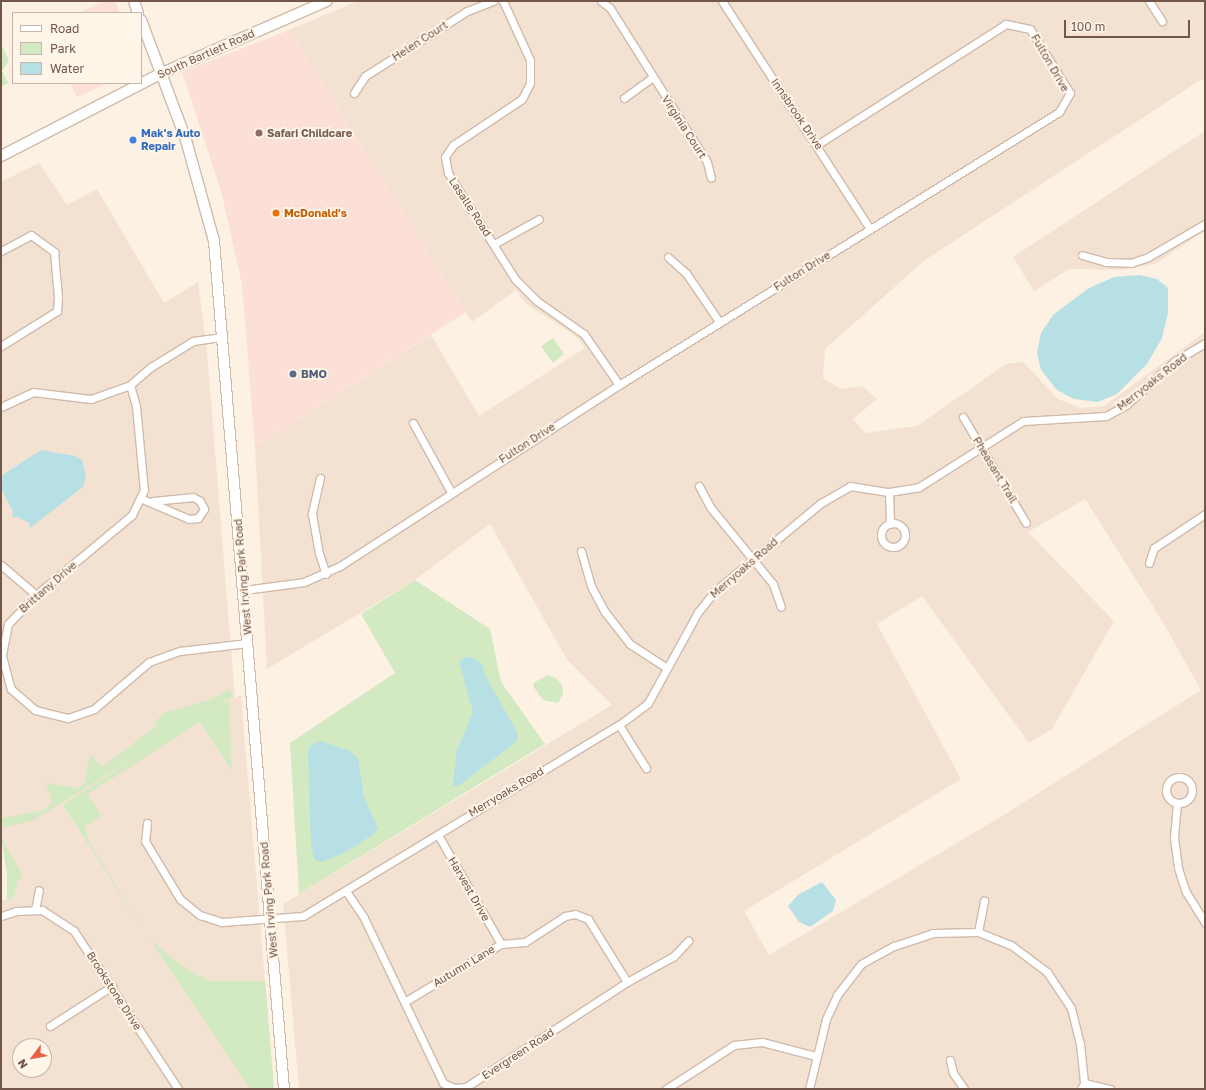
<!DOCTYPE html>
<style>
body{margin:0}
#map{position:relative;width:1206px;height:1090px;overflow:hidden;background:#fcf1e2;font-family:"Golos Text",sans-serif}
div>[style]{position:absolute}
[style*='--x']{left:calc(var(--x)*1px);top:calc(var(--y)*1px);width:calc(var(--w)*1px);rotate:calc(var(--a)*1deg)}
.residential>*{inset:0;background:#f3e2d1}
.commercial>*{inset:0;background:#fcdfd6}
.green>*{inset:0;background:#d3e9c1}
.water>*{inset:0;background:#b7e0e5}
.roads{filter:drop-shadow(1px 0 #cfbaac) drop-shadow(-1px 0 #cfbaac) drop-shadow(0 1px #cfbaac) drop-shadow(0 -1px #cfbaac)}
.minor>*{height:7px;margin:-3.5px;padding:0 3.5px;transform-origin:3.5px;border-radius:3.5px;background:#fff}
.minor>.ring{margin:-3.5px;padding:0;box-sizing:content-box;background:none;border:7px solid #fff;border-radius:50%}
.secondary>*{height:10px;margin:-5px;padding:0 5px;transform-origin:5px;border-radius:5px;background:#fff}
.dots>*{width:11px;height:11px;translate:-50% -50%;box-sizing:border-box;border:2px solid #fff5e8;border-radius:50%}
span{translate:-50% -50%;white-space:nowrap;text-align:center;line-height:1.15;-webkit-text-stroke:4px #fff5e8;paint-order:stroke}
.street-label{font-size:11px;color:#735649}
.education-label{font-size:11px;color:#785e54;font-weight:700}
.left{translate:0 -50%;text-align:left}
.shop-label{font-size:11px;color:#366cbe;font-weight:700}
.food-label{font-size:11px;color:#c56008;font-weight:700}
.service-label{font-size:11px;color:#4e5e75;font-weight:700}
.frame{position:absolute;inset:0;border:2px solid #735649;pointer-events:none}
.legend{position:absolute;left:12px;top:12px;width:130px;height:72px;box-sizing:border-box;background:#fff5e8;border:1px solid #c7b5a8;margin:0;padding:5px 7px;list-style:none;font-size:12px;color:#735649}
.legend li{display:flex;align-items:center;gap:8px;height:20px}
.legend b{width:20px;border:1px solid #c7b5a8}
.north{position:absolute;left:12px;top:1038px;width:40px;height:40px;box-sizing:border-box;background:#fff5e8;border:1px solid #c7b5a8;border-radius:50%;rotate:238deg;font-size:11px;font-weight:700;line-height:16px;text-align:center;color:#735649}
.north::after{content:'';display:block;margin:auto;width:14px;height:18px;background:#e56448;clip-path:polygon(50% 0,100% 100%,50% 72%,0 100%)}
.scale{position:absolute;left:1064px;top:20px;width:126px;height:18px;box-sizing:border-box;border:2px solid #735649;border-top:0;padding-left:5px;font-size:12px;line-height:14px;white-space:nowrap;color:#735649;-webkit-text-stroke:3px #fff5e8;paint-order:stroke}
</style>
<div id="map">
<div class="residential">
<i style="clip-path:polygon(evenodd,358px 1px,1205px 1px,1205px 83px,1202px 79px,925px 260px,825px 349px,823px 378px,841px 389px,862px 386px,877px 399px,853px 419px,865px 433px,917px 426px,1006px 364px,1023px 362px,1058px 399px,1081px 408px,1104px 406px,1205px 332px,1205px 1089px,299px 1089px,283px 904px,612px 705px,566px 658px,490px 524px,415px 580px,267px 669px,255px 447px,431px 335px,479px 416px,585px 348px,576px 336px,525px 303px,516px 290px,472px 322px,289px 30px,358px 1px,1085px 499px,1161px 619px,1201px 690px,1007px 813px,769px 955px,744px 911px,961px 779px,877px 624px,922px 596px,1029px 743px,1052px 729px,1114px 621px,1028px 532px,1085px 499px)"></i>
<i style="clip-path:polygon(1205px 131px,1205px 231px,1155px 264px,1123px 270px,1069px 269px,1034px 291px,1013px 257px)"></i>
<i style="clip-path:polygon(evenodd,39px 163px,67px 205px,97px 189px,164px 303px,198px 282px,207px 352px,235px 698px,241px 695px,274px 1089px,1px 1089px,1px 901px,14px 898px,18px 880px,23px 875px,1px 837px,1px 182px,39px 163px,20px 1046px,44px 1046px,44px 1070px,20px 1070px,20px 1046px)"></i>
</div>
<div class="commercial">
<i style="clip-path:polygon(105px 1px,115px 1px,120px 13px,78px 13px)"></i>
<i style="clip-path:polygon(289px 30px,466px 312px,255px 447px,242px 284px,221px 191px,182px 72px)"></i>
<i style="clip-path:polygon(70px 83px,108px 83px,77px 97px)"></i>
</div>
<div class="green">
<i style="clip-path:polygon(1px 43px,9px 61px,2px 71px,8px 83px,1px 87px)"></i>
<i style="clip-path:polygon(553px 338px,564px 354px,553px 363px,541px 346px)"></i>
<i style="clip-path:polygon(415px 580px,490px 629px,501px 682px,545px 744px,299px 894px,290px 743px,395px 673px,361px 614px)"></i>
<i style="clip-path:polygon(548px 675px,556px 678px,562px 685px,563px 694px,558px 703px,543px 700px,533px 686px,535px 682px)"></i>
<i style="clip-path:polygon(228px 689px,234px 696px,216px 707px,229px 701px,232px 771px,200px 722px,88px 794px,101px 816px,85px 826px,88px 840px,150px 940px,184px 967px,209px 981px,265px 981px,274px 1089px,250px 1089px,150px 940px,63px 805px,145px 751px,34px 820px,1px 828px,1px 819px,46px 809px,52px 802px,46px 783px,79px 788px,84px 784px,90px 754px,102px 767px,155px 727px,156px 721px,164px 713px,212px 699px)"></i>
<i style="clip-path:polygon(1px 837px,23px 875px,18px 881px,14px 898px,7px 900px,7px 874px)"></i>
</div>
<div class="water">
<i style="clip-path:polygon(1140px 275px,1157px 279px,1168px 288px,1168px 313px,1162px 338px,1147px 364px,1117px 394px,1098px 402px,1074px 399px,1057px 390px,1041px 370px,1037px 353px,1041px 333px,1054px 314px,1089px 288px,1114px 277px)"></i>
<i style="clip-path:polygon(41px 450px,75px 456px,82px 460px,86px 476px,83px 487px,30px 528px,29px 523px,18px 517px,12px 517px,13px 512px,2px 490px,1px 478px,4px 474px)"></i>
<i style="clip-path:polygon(464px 657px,474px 658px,482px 664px,485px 675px,517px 732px,517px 741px,460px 785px,453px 786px,457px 750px,473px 712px,459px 662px)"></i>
<i style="clip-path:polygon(320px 741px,350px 751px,358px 759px,364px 797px,378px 828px,374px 834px,344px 853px,321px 862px,314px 859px,311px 844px,308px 752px,311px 745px)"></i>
<i style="clip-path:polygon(822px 882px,836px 900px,833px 911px,810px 927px,799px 922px,788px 906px,799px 894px)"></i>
</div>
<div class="roads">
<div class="minor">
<i style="--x:503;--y:1;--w:65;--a:65.4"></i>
<i style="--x:530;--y:60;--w:23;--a:90"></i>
<i style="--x:530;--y:83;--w:18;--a:117"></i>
<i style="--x:522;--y:99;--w:83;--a:146.3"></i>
<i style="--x:453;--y:145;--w:14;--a:124"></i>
<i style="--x:445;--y:157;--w:16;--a:79"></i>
<i style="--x:448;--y:173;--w:125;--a:57.7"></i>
<i style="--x:515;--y:279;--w:31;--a:45"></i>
<i style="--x:537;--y:301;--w:57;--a:35.1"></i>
<i style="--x:584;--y:334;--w:62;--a:55.5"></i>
<i style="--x:601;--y:1;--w:11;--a:38"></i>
<i style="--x:610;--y:8;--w:182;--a:57.8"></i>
<i style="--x:707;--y:162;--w:16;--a:76"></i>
<i style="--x:722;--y:1;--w:272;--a:57"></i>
<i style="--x:1149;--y:1;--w:24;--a:57"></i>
<i style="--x:354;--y:93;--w:20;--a:-57"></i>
<i style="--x:365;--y:76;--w:121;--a:-32.5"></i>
<i style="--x:467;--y:11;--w:28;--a:-21"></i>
<i style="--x:624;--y:98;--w:34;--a:-36"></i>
<i style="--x:494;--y:244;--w:51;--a:-29.1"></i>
<i style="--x:1;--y:251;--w:34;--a:-28"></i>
<i style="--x:31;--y:235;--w:29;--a:36"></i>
<i style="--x:54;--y:252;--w:45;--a:84.9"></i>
<i style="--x:58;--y:297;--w:14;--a:94"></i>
<i style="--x:57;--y:311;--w:66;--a:148"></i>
<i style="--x:1082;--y:255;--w:25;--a:16"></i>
<i style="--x:1106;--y:262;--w:25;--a:2"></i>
<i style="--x:1131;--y:263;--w:18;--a:-19"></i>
<i style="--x:1148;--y:257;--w:66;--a:-30.1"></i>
<i style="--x:668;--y:257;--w:24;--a:42"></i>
<i style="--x:686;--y:273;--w:60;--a:55.8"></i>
<i style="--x:130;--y:385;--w:22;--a:74"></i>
<i style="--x:136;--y:406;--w:84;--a:84.6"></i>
<i style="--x:144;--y:490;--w:28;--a:116"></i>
<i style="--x:132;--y:515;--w:125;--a:140.2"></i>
<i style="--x:36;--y:595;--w:40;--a:134"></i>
<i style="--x:8;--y:624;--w:33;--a:101"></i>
<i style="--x:2;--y:656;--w:34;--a:75"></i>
<i style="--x:11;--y:689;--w:32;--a:41"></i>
<i style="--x:35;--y:710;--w:34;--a:14"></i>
<i style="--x:68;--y:718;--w:28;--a:-19"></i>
<i style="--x:94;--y:709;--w:72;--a:-40.5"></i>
<i style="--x:149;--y:662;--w:33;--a:-20"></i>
<i style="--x:180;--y:651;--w:68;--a:-6.7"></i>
<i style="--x:1;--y:407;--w:35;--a:-25"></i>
<i style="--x:33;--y:392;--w:58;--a:6.9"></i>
<i style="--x:91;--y:399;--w:41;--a:-19.7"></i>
<i style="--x:130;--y:385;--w:28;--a:-41"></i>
<i style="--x:151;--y:367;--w:49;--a:-31.8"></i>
<i style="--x:193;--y:341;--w:28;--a:-8"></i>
<i style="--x:963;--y:417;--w:123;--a:59.3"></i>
<i style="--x:413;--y:423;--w:79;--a:61.2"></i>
<i style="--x:320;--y:478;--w:37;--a:103"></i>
<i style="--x:312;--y:514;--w:40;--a:80"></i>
<i style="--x:319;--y:553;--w:22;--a:72"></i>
<i style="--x:699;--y:486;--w:24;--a:62"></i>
<i style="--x:710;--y:507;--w:99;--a:50.7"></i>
<i style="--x:773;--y:584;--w:24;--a:71"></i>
<i style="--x:889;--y:492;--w:32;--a:88"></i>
<i style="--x:140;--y:498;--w:53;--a:23.2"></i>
<i style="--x:189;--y:519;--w:9;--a:-6"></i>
<i style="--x:198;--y:518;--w:11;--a:-56"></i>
<i style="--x:204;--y:509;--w:9;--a:-117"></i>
<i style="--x:200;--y:501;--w:8;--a:-150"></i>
<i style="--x:193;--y:497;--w:40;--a:174.3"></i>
<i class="ring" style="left:881px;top:523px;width:17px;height:17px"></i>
<i style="--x:581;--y:551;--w:36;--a:74"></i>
<i style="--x:591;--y:586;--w:30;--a:62"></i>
<i style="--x:605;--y:612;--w:41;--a:52"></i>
<i style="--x:630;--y:644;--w:44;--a:33"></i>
<i style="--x:1149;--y:563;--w:16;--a:-72"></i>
<i style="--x:1154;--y:548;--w:61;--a:-33.7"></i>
<i style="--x:1;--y:565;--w:46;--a:40.6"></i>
<i style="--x:244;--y:590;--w:61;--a:-7.6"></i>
<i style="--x:304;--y:582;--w:39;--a:-24"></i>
<i style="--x:340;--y:566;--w:333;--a:-33"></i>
<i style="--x:619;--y:385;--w:518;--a:-31.82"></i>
<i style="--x:1059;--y:112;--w:22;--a:-60"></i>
<i style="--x:1070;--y:93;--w:75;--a:-122"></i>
<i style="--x:1030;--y:29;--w:25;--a:-168"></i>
<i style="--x:1006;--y:24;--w:223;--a:147.4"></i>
<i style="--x:619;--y:725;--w:51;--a:57.9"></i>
<i class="ring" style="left:1166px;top:777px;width:19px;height:19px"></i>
<i style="--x:1177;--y:803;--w:35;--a:95"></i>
<i style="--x:1174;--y:838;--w:30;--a:82"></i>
<i style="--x:1178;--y:868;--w:25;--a:72"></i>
<i style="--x:1186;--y:892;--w:36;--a:58"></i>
<i style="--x:147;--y:823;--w:18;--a:96"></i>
<i style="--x:145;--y:841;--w:68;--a:58.9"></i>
<i style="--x:180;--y:899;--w:26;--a:39"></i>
<i style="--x:200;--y:915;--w:23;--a:18"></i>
<i style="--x:222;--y:922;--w:81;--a:-4.2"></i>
<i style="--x:303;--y:916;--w:369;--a:-31.2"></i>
<i style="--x:619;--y:725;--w:36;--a:-37"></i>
<i style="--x:648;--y:703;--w:104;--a:-61.2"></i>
<i style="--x:698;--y:612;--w:26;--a:-51"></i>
<i style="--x:714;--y:592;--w:139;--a:-39.8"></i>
<i style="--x:821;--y:503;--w:34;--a:-30"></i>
<i style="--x:850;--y:486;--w:39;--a:9"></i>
<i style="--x:889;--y:492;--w:30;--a:-9"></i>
<i style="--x:919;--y:487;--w:123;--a:-32.4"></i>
<i style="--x:1023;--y:421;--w:83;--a:-3.4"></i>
<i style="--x:1106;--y:416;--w:23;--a:-29"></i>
<i style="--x:1126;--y:405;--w:66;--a:-41.9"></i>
<i style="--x:1175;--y:361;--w:35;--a:-31"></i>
<i style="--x:438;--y:835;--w:126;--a:60"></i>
<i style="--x:346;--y:891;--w:32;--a:56"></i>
<i style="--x:364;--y:918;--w:183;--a:64.4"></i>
<i style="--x:443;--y:1083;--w:12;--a:24"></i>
<i style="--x:454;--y:1088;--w:12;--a:-5"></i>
<i style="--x:466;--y:1087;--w:192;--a:-33.1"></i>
<i style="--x:627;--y:982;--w:54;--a:-29"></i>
<i style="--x:674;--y:956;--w:21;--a:-47"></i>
<i style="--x:35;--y:910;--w:20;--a:-79"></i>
<i style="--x:1;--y:916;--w:16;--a:-18"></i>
<i style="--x:16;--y:911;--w:26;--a:-2"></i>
<i style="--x:42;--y:910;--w:38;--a:33"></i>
<i style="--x:74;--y:931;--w:189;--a:56.6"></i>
<i style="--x:978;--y:932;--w:32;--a:-79"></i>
<i style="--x:406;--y:1001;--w:111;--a:-31"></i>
<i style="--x:501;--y:944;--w:24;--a:-5"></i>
<i style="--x:525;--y:942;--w:48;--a:-33"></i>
<i style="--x:565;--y:916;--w:10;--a:-11"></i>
<i style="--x:575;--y:914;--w:14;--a:21"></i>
<i style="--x:588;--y:919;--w:74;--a:58.2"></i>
<i style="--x:50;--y:1026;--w:74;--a:-32.8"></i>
<i style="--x:950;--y:1060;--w:13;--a:77"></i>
<i style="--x:953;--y:1073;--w:19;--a:55"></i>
<i style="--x:1084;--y:1083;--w:27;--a:13"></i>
<i style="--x:666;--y:1089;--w:81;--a:-32.9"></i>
<i style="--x:734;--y:1045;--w:28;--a:-6"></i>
<i style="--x:762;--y:1042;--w:56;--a:14.5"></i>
<i style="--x:809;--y:1089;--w:72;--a:-76.3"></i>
<i style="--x:826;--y:1019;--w:26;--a:-65"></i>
<i style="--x:837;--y:995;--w:39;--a:-52"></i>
<i style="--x:861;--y:964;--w:38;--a:-29"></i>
<i style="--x:894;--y:946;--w:41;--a:-18.4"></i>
<i style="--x:933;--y:933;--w:45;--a:-1.3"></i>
<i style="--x:978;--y:932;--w:35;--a:22"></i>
<i style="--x:1011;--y:945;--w:45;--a:36.9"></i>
<i style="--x:1047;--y:972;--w:43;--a:56.3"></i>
<i style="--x:1071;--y:1008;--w:37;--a:76"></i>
<i style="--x:1080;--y:1044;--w:39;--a:84"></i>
<i style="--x:1084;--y:1083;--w:7;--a:117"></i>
</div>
<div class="secondary">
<i style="--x:134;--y:1;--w:13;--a:72"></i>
<i style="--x:141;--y:20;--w:128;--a:69.4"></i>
<i style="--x:186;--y:140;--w:105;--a:74.5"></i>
<i style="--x:214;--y:241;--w:851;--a:85.28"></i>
<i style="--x:1;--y:156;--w:181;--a:-27.3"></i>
<i style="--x:162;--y:73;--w:180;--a:-23.6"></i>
</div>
</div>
<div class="dots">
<i style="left:259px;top:133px;background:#8d6e63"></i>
<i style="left:133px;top:140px;background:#3f7fe0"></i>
<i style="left:276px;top:213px;background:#e8710a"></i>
<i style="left:293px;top:374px;background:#5c6f8a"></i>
</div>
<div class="street-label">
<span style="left:420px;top:41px;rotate:-33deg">Helen Court</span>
<span style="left:206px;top:54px;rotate:-24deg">South Bartlett Road</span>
<span style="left:1050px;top:63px;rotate:60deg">Fulton Drive</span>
<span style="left:797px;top:114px;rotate:56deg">Innsbrook Drive</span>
<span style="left:684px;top:127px;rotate:57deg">Virginia Court</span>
<span style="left:470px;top:207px;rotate:57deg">Lasalle Road</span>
<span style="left:802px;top:271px;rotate:-32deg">Fulton Drive</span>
<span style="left:1152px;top:382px;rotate:-38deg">Merryoaks Road</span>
<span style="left:527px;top:443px;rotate:-33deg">Fulton Drive</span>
<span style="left:995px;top:470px;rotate:59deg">Pheasant Trail</span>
<span style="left:744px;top:568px;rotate:-41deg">Merryoaks Road</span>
<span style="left:243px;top:577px;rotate:-95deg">West Irving Park Road</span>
<span style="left:48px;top:587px;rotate:-41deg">Brittany Drive</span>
<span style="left:506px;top:792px;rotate:-31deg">Merryoaks Road</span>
<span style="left:469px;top:889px;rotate:60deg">Harvest Drive</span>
<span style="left:269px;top:900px;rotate:-95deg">West Irving Park Road</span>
<span style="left:464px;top:966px;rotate:-31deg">Autumn Lane</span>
<span style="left:114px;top:991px;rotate:57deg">Brookstone Drive</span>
<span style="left:518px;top:1054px;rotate:-33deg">Evergreen Road</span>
</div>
<div class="education-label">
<span class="left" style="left:267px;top:133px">Safari Childcare</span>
</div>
<div class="shop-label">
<span class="left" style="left:141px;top:140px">Mak's Auto<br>Repair</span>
</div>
<div class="food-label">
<span class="left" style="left:284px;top:213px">McDonald's</span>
</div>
<div class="service-label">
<span class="left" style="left:301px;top:374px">BMO</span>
</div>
<div class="frame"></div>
<ul class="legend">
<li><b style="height:5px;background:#fff"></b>Road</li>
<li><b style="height:11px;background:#d3e9c1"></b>Park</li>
<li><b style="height:11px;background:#b7e0e5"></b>Water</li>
</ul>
<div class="north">N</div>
<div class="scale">100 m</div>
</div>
